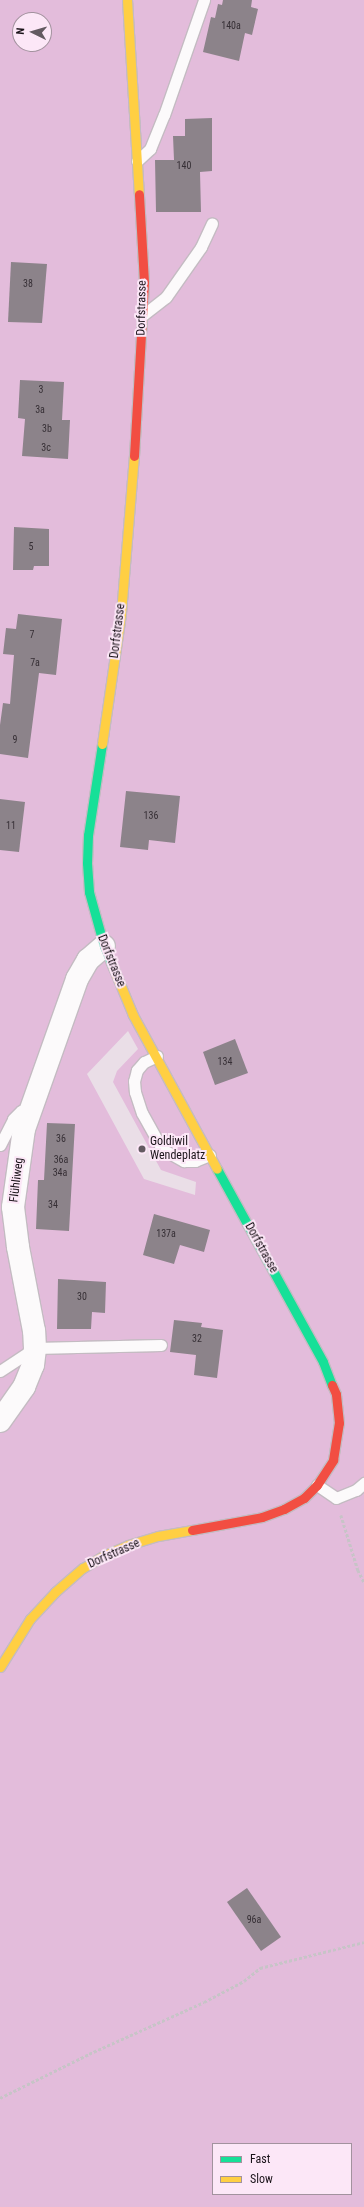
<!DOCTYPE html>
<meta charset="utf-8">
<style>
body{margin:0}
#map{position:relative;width:364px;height:2207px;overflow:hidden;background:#eadee7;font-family:"Roboto Condensed",sans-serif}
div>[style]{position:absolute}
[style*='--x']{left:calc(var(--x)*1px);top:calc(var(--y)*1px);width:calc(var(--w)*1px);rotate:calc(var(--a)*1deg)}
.green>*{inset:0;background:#e3bcdb}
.building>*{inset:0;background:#8c838a}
.path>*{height:2.5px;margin-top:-1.25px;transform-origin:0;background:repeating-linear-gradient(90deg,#c7c4c7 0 3px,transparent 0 5px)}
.roads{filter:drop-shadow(1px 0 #c4bbc2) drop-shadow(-1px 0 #c4bbc2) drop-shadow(0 1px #c4bbc2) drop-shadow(0 -1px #c4bbc2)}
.lane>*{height:11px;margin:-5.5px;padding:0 5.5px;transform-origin:5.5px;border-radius:5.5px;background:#fcfafb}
.street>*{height:22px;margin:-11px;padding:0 11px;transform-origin:11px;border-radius:11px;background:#fcfafb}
.fast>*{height:9px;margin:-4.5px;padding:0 4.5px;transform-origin:4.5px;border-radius:4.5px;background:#16e098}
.slow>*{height:9px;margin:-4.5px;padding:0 4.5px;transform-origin:4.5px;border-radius:4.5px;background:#ffcf43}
.jam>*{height:9px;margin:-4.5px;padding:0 4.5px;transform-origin:4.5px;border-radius:4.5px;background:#f24e42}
.dots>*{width:11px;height:11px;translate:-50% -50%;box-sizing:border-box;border:2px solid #fce7f7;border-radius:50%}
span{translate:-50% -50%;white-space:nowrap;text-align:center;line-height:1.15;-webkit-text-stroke:4px #fce7f7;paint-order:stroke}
.number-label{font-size:10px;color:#362f35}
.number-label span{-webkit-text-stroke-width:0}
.street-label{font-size:12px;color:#1a1319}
.poi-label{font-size:12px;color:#1a1319}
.left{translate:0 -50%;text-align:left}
.legend{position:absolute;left:212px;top:2143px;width:140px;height:52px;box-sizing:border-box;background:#fce7f7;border:1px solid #a2929e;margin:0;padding:5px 7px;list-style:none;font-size:12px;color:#1a1319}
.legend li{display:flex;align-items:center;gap:8px;height:20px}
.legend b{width:20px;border:1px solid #a2929e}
.north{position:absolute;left:12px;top:12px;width:40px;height:40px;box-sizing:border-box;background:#fce7f7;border:1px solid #a2929e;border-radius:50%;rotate:275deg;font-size:11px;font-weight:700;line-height:16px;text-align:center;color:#1a1319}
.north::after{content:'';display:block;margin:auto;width:14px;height:18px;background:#635a61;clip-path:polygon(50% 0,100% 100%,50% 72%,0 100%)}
</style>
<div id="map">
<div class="green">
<i style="clip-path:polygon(evenodd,0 0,364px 0,364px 2207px,0 2207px,0 0,20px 20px,44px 20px,44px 44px,20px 44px,20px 20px,0 0,128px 1031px,138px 1049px,117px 1071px,113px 1082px,161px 1170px,196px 1182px,195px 1195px,144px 1179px,87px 1074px,128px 1031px,0 0,213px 2144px,351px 2144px,351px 2194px,213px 2194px,213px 2144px)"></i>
</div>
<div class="building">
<i style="clip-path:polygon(223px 0,252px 0,251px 7px,258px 9px,252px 35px,245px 33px,239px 61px,203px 52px,211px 17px,215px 18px,218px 4px,222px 5px)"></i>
<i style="clip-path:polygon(212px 118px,212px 171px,200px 172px,201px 212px,156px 212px,155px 160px,174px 160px,173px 136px,185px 136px,185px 119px)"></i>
<i style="clip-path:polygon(11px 262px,47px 264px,42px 323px,8px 322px)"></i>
<i style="clip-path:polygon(20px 380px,64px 382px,62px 420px,70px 420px,68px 459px,22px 456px,25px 419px,18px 418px)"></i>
<i style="clip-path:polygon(14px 527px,49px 529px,49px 566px,34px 566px,33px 570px,13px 570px)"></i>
<i style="clip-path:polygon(18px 614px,62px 619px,56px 675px,39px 673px,28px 758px,0 754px,0 725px,3px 703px,10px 704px,14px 655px,3px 654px,6px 628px,16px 629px)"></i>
<i style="clip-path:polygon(126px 791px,180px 796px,175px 843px,149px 840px,148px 850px,120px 847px)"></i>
<i style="clip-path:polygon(0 799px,25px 802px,19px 852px,0 850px)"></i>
<i style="clip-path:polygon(235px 1039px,248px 1073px,215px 1085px,203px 1052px)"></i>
<i style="clip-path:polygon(47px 1123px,75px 1124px,69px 1231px,36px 1229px,38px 1180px,44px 1180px)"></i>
<i style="clip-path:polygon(154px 1214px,210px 1230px,204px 1252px,180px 1245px,174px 1264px,143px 1255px)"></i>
<i style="clip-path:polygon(58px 1279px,106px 1282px,105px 1313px,92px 1312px,91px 1329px,57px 1329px)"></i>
<i style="clip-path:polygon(174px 1320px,202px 1323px,201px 1327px,223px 1330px,217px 1378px,194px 1375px,196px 1355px,170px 1352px)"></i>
<i style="clip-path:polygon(247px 1888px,281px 1937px,261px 1951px,227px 1902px)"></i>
</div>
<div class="path">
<i style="--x:341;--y:1515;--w:58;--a:72.8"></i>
<i style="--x:358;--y:1570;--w:13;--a:63"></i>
<i style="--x:0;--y:2098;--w:99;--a:-26.3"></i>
<i style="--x:89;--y:2054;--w:126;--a:-24.3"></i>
<i style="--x:204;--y:2002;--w:45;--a:-27.7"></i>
<i style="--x:244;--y:1981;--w:21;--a:-39"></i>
<i style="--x:260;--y:1968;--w:107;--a:-14"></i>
</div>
<div class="roads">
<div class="lane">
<i style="--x:137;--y:161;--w:18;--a:-43"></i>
<i style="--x:150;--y:149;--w:37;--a:-68"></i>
<i style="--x:164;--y:115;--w:122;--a:-70.8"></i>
<i style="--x:143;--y:315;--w:29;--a:-38"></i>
<i style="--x:166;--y:297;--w:61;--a:-55"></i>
<i style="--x:201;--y:247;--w:26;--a:-65"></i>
<i style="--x:157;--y:1056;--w:14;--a:155"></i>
<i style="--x:144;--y:1062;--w:11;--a:131"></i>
<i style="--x:137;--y:1070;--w:11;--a:105"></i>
<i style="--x:134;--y:1081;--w:11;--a:85"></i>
<i style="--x:135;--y:1092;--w:22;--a:72"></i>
<i style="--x:142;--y:1113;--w:41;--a:60.9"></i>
<i style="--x:162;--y:1149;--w:25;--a:29"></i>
<i style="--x:184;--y:1161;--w:11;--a:0"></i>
<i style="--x:195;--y:1161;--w:16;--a:-22"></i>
<i style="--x:0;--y:1145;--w:29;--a:-63"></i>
<i style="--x:13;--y:1119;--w:11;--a:-45"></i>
<i style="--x:21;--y:1111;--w:9;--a:-21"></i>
<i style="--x:0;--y:1371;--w:42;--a:-33.3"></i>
<i style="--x:35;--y:1348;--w:126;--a:-1.4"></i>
<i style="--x:317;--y:1485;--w:23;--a:34"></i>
<i style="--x:336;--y:1498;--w:22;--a:-22"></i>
<i style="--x:356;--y:1490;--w:11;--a:-41"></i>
</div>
<div class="street">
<i style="--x:0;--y:1421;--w:42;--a:-54.8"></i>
<i style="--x:24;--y:1387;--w:24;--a:-68"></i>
<i style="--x:33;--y:1365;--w:17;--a:-83"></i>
<i style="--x:35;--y:1348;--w:17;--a:-93"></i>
<i style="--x:34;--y:1331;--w:86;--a:-100.8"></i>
<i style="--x:18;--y:1247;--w:40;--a:-97.1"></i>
<i style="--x:13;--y:1207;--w:79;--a:-82"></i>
<i style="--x:24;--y:1129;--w:159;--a:-70.5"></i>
<i style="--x:77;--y:979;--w:22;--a:-60"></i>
<i style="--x:88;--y:960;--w:21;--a:-41"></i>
</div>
<div class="fast">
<i style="--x:102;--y:744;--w:92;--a:98.7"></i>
<i style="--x:88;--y:835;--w:28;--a:92"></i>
<i style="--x:87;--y:863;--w:29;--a:86"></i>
<i style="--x:89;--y:892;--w:56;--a:74.5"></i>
<i style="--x:104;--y:946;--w:23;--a:67"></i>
<i style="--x:217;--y:1169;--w:220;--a:61.2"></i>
<i style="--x:323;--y:1362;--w:25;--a:69"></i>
</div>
<div class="slow">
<i style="--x:127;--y:0;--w:194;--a:86.5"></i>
<i style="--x:102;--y:744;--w:132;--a:-81.7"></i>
<i style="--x:121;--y:613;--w:158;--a:-85.3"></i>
<i style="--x:113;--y:967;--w:52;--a:67.4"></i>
<i style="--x:133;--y:1015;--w:175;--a:61.4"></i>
<i style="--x:0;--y:1667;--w:57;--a:-58"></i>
<i style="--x:30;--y:1619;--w:37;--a:-47"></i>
<i style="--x:55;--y:1592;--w:37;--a:-41"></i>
<i style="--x:83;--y:1568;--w:26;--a:-31"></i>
<i style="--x:105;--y:1555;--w:25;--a:-23"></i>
<i style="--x:128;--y:1545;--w:31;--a:-17"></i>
<i style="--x:158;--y:1536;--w:35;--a:-10"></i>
</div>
<div class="jam">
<i style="--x:134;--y:456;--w:174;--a:-86.7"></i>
<i style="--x:144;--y:282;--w:88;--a:-93.3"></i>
<i style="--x:192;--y:1530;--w:71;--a:-10.5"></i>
<i style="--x:262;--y:1517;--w:23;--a:-20"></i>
<i style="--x:284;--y:1509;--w:23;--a:-29"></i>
<i style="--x:304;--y:1498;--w:18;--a:-45"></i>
<i style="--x:317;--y:1485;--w:30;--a:-57"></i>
<i style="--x:333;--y:1460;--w:37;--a:-81"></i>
<i style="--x:339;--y:1423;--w:29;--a:-96"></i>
<i style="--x:336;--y:1394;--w:10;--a:-114"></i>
</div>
</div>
<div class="dots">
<i style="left:142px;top:1149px;background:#635a61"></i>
</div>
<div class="number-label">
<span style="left:231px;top:26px">140a</span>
<span style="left:184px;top:166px">140</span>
<span style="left:28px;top:284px">38</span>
<span style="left:41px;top:390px">3</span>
<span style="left:40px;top:410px">3a</span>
<span style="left:47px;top:429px">3b</span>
<span style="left:46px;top:448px">3c</span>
<span style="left:31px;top:547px">5</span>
<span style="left:32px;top:635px">7</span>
<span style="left:35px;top:663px">7a</span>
<span style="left:15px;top:740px">9</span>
<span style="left:151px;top:816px">136</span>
<span style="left:11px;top:826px">11</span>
<span style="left:225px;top:1062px">134</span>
<span style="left:61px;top:1139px">36</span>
<span style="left:61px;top:1160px">36a</span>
<span style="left:60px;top:1173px">34a</span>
<span style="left:53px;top:1205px">34</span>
<span style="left:166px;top:1234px">137a</span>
<span style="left:82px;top:1297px">30</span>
<span style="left:197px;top:1339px">32</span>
<span style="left:254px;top:1920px">96a</span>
</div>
<div class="street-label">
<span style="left:142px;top:308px;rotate:-89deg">Dorfstrasse</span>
<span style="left:118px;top:631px;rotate:-83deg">Dorfstrasse</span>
<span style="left:111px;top:961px;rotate:68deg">Dorfstrasse</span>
<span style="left:17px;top:1180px;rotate:-83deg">Flühliweg</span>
<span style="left:261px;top:1248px;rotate:61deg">Dorfstrasse</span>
<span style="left:114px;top:1554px;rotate:-24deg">Dorfstrasse</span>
</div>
<div class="poi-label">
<span class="left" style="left:150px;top:1149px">Goldiwil<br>Wendeplatz</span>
</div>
<ul class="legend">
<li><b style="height:5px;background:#16e098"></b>Fast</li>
<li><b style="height:5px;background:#ffcf43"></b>Slow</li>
</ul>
<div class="north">N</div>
</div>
